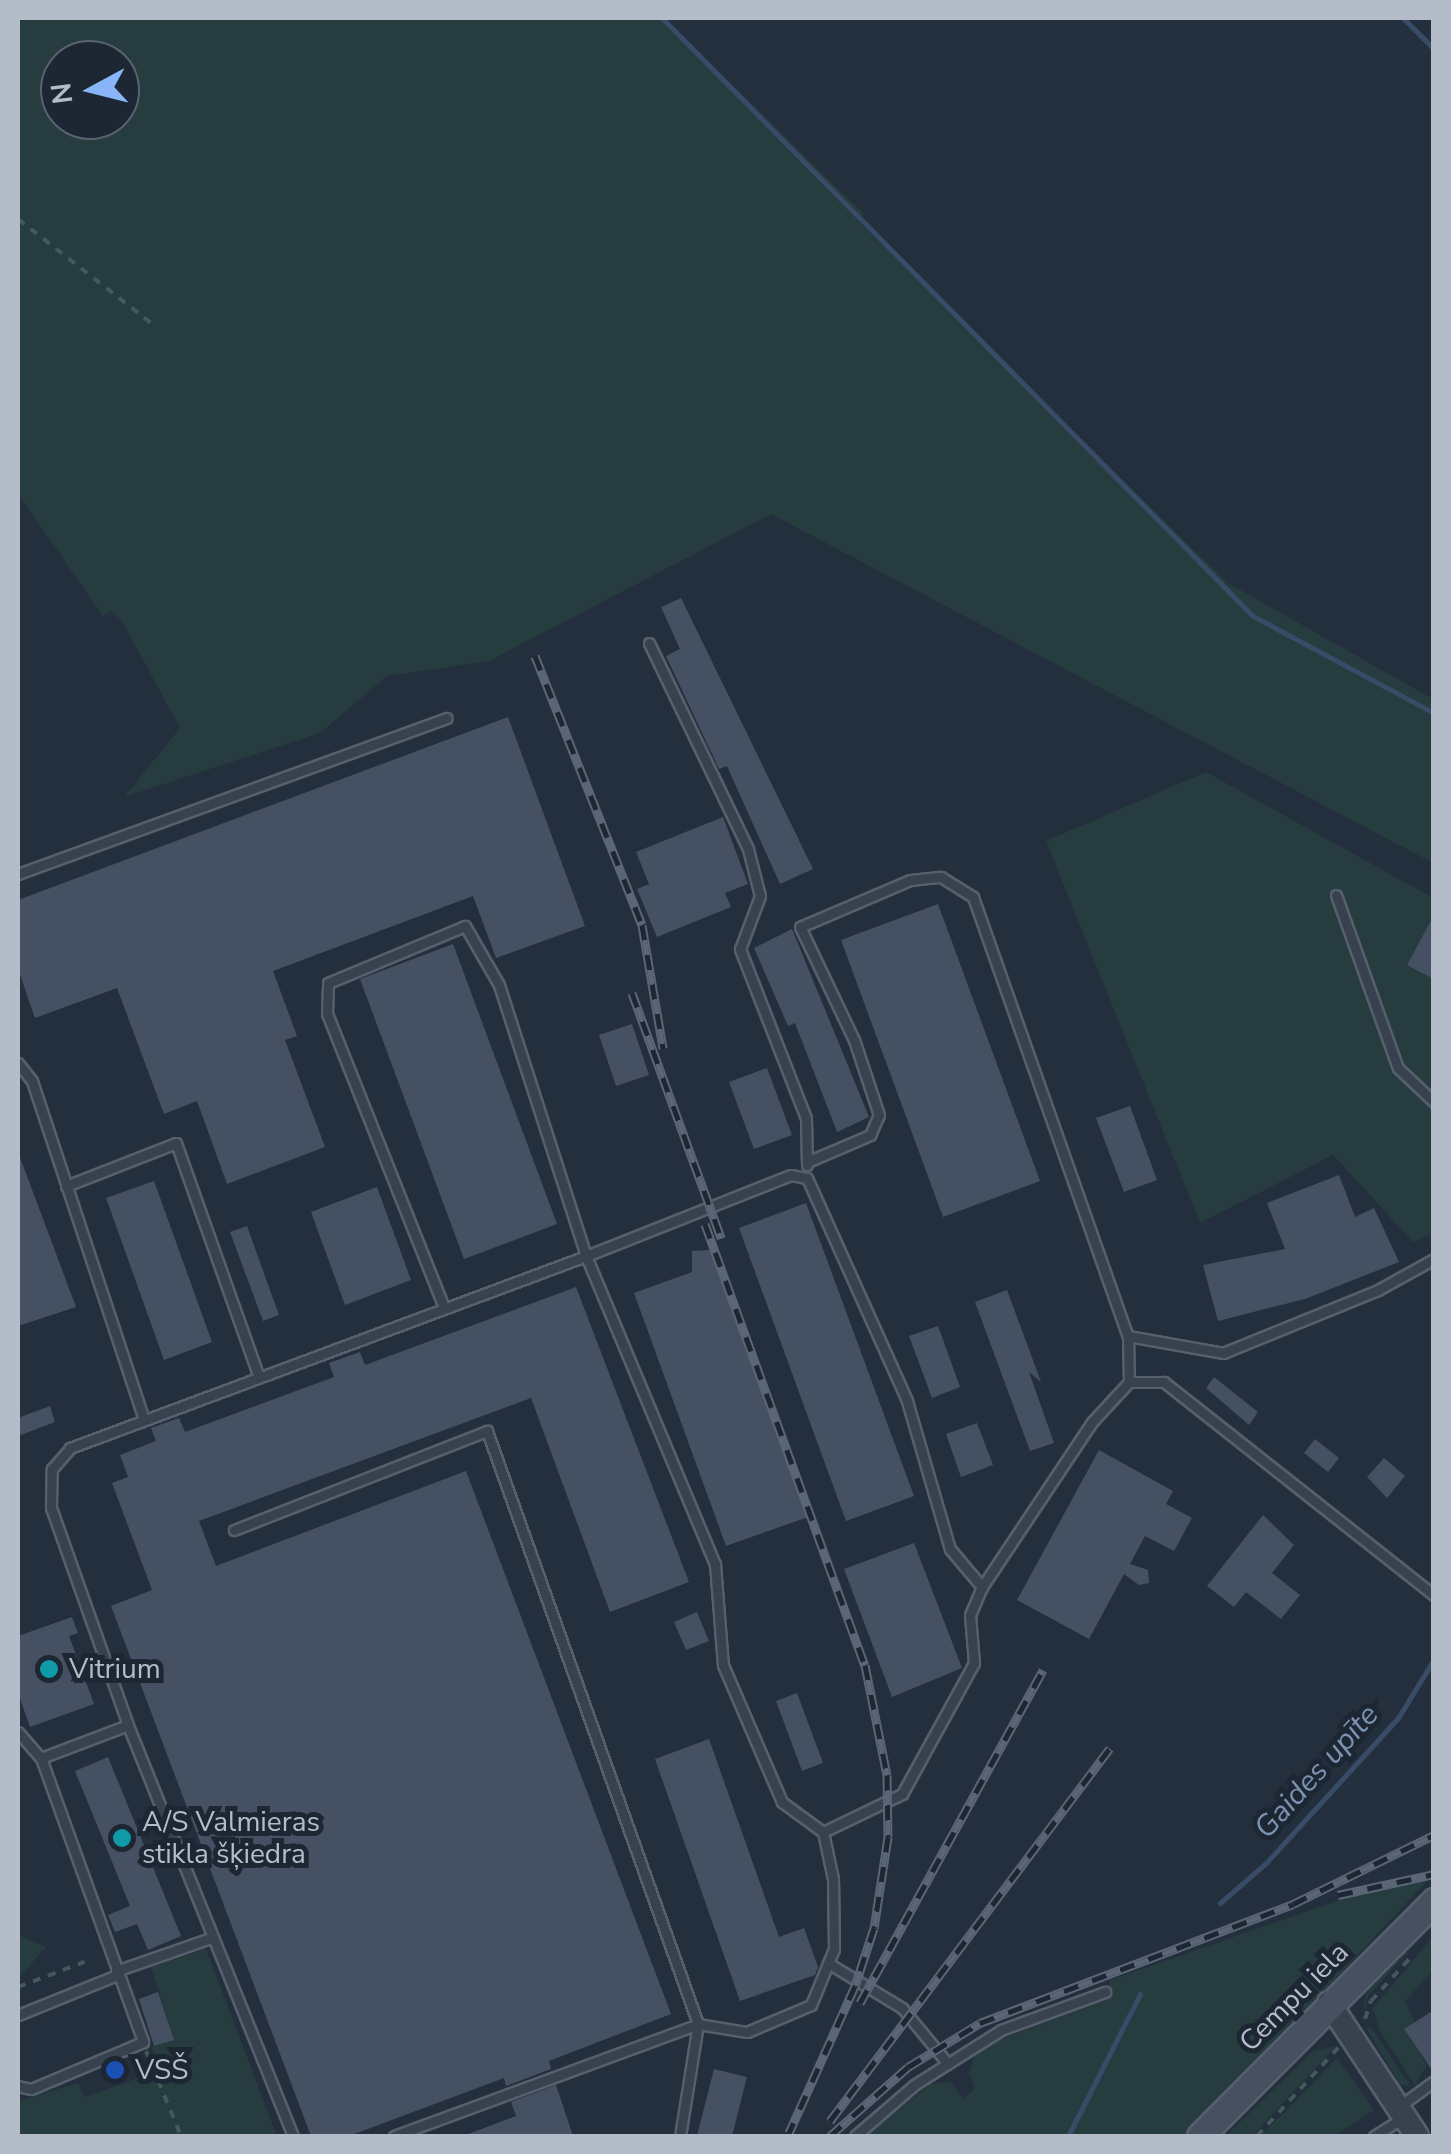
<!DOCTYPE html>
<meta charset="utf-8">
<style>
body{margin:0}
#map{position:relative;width:1451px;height:2154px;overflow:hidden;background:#242f3e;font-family:"Nunito Sans",sans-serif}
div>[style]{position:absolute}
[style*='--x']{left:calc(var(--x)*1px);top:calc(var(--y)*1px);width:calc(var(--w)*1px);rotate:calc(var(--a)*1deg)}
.green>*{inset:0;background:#263c3f}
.stream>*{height:5px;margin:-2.5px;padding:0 2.5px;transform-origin:2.5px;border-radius:2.5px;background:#394c67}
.building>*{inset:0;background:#455162}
.path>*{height:4px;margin-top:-2px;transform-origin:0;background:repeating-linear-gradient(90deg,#44595c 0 8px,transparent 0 16px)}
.roads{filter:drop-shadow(2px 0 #565f6c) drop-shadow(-2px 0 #565f6c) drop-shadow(0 2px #565f6c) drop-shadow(0 -2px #565f6c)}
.service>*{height:9px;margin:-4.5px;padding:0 4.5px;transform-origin:4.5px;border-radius:4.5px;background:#38414e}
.tertiary>*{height:22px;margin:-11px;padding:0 11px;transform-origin:11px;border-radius:11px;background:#38414e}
.secondary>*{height:25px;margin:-12.5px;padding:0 12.5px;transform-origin:12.5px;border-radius:12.5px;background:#465061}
.rail>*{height:9px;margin-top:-4.5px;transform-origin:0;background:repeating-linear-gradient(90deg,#1d2633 0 15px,#5a6575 0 30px);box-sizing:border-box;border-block:2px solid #5a6575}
.dots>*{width:28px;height:28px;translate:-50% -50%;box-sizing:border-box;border:5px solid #1d2633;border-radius:50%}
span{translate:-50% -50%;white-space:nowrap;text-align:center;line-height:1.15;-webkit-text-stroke:10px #1d2633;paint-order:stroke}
.poi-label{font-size:28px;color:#b4bcc9}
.left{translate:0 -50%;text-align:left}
.street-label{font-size:28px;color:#b4bcc9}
.water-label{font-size:30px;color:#7c92b1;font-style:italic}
.frame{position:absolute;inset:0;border:20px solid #b4bcc9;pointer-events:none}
.north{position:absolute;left:40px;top:40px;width:100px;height:100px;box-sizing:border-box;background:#1d2633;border:2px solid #59626f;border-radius:50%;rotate:263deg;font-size:28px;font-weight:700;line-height:40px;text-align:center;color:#b4bcc9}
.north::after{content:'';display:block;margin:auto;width:35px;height:45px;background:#8ab4f8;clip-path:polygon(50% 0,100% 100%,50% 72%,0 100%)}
</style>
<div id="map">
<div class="green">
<i style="clip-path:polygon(evenodd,18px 18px,664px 18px,864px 214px,857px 220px,1228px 583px,1433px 699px,1433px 863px,771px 514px,489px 661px,387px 676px,320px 733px,124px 797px,180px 728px,122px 621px,110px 611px,103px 616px,18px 494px,18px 18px,60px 60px,120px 60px,120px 120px,60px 120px,60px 60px)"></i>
<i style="clip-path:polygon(1206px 772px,1433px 898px,1433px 1233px,1413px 1242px,1333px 1155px,1200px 1223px,1046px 841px)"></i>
<i style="clip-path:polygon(1427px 1881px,1189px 2136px,864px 2136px,931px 2084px,951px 2082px,963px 2098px,975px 2089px,969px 2073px,976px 2049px,1107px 1999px,1110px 1980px,1357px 1894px)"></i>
<i style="clip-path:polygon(1433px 1924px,1368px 1996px,1361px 2019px,1366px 1993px)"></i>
<i style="clip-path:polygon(18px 1935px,46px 1947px,18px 1979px)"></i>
<i style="clip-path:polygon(1433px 1937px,1433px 1971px,1405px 2001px,1415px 2022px,1405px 2030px,1427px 2065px,1415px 2085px,1379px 2030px,1373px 2008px)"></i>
<i style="clip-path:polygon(206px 1949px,277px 2136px,18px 2136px,18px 2101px,78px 2083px,85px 2097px,160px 2070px,151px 2047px,174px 2039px,151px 1967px)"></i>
<i style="clip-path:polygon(1371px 2027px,1411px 2087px,1400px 2084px,1366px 2028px)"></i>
<i style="clip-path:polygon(1336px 2046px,1252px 2136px,1226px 2136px,1313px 2051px)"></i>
<i style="clip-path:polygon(1337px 2058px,1374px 2110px,1335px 2136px,1261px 2136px)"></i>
</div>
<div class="stream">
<i style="--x:662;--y:18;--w:841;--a:45.34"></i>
<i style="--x:1253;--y:616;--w:205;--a:28.2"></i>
<i style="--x:1403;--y:18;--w:44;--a:45"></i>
<i style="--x:1220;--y:1903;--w:61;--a:-41"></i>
<i style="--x:1266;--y:1863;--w:196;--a:-47.7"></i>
<i style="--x:1398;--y:1718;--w:69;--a:-58.6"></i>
<i style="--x:1068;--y:2136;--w:159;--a:-63.1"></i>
</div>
<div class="building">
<i style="clip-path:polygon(681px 598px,813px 869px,780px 884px,727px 766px,719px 769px,666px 656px,680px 649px,661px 607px)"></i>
<i style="clip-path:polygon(508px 717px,585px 926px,496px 958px,473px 896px,273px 971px,297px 1036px,285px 1040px,325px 1147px,227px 1184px,197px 1101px,164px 1114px,117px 988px,35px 1018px,18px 969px,18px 900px)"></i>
<i style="clip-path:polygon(723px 817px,748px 884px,725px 893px,731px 907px,657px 937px,637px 889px,649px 884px,636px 852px)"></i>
<i style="clip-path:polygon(938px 904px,1040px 1181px,943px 1217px,841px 940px)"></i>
<i style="clip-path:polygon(1434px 915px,1434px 979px,1407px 965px)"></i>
<i style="clip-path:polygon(792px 929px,869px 1117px,837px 1132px,795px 1023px,788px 1026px,754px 948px)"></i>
<i style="clip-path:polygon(453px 944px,557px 1224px,464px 1259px,360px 979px)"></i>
<i style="clip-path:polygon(632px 1024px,649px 1075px,616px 1086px,599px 1035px)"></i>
<i style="clip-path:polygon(767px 1068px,792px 1135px,754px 1149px,729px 1082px)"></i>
<i style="clip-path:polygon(1130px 1106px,1157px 1180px,1124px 1192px,1096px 1118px)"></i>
<i style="clip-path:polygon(18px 1152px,76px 1307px,18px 1326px)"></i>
<i style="clip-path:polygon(1339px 1175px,1355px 1217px,1374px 1208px,1399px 1262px,1305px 1299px,1218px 1321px,1203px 1265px,1285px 1249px,1267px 1203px)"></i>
<i style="clip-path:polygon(154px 1181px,212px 1342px,164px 1360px,106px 1198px)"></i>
<i style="clip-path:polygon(377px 1187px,411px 1280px,345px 1305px,311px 1212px)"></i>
<i style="clip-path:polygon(806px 1203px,914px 1496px,846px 1521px,739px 1228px)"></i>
<i style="clip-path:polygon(247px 1226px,279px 1315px,263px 1321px,230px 1232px)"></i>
<i style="clip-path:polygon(710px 1250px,808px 1517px,726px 1546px,634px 1293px,692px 1272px,692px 1251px)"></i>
<i style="clip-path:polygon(576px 1287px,689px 1582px,610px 1612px,531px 1398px,199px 1521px,216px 1566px,466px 1471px,671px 2014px,549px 2061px,551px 2069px,506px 2086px,504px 2078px,349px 2136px,311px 2136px,111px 1606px,152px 1590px,112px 1483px,128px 1477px,120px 1455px,156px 1441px,151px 1428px,179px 1418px,185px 1432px,334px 1377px,329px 1363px,360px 1352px,365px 1365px)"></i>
<i style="clip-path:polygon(1007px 1290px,1041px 1382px,1029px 1372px,1054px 1443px,1030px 1451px,975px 1302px)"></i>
<i style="clip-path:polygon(938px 1326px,960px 1387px,932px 1398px,909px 1336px)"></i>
<i style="clip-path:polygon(1214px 1377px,1258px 1412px,1249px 1425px,1206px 1388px)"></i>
<i style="clip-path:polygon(50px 1406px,55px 1422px,18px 1436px,18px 1418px)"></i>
<i style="clip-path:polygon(977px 1423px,993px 1465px,961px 1477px,946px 1434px)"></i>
<i style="clip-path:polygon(1315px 1439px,1339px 1458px,1328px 1472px,1304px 1453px)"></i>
<i style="clip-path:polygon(1099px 1450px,1173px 1491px,1166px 1504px,1192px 1518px,1174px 1551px,1145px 1536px,1130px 1564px,1148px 1570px,1149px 1583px,1139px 1585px,1124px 1574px,1089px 1639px,1017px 1600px)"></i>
<i style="clip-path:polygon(1384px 1458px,1405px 1476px,1387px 1498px,1367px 1477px)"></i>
<i style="clip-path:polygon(1263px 1515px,1294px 1545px,1272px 1573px,1300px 1595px,1281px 1619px,1246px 1592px,1234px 1607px,1207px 1586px)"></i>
<i style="clip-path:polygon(914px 1543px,962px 1668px,892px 1697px,844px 1569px)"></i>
<i style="clip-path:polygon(697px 1612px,709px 1641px,686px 1650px,674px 1622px)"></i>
<i style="clip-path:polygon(72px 1617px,78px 1633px,69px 1636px,94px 1704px,30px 1727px,18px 1693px,18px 1636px)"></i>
<i style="clip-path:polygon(797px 1693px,823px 1763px,802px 1771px,776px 1701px)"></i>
<i style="clip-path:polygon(709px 1739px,779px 1937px,804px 1928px,818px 1967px,815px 1975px,740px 2001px,655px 1759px)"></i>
<i style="clip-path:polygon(108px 1757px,181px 1936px,148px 1950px,137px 1924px,115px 1932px,108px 1915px,130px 1906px,75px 1771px)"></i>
<i style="clip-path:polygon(158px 1992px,174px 2040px,154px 2046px,139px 1999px)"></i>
<i style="clip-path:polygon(1434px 2010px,1434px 2073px,1404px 2029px)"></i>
<i style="clip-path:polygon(714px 2069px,747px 2077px,732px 2136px,697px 2136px)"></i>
<i style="clip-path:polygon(556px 2085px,573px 2136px,463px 2136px,516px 2116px,511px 2102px)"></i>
</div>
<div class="path">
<i style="--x:18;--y:219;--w:175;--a:38"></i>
<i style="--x:18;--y:1987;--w:71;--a:-20.7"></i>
<i style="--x:1365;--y:2019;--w:19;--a:-72"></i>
<i style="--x:1371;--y:2001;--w:61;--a:-47.7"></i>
<i style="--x:146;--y:2051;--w:92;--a:67.6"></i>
<i style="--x:1257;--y:2136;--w:120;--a:-47.4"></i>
</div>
<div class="roads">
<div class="service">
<i style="--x:649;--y:643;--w:229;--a:64.3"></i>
<i style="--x:748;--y:849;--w:49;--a:75.7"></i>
<i style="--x:760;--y:896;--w:57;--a:110.7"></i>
<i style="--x:740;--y:949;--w:181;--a:68.7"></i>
<i style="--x:806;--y:1118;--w:47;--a:88.8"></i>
<i style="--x:18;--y:874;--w:456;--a:-20"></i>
<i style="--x:1336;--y:895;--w:184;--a:70.3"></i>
<i style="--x:1398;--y:1068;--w:50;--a:43.4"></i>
<i style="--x:18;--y:1063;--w:23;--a:52"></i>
<i style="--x:32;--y:1081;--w:353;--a:71.7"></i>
<i style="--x:807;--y:1162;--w:69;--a:-23.2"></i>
<i style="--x:870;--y:1135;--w:22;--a:-66"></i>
<i style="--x:879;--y:1115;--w:79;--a:-108.4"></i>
<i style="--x:854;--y:1040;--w:125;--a:-115.5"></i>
<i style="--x:800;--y:927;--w:120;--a:-23.1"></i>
<i style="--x:910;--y:880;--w:31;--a:-6"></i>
<i style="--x:941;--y:877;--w:38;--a:32"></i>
<i style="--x:973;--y:897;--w:466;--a:70.6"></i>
<i style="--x:1128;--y:1336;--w:46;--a:88.8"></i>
<i style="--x:66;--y:1186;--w:118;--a:-21.4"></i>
<i style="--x:176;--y:1143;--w:245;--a:70.5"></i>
<i style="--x:443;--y:1305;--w:313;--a:-111.7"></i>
<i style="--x:327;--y:1014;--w:31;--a:-88"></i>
<i style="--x:328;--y:983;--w:148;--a:-22.6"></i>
<i style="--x:465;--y:926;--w:68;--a:60"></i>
<i style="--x:499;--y:985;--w:285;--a:72.2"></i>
<i style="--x:586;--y:1256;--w:220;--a:-21.6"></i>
<i style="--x:791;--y:1175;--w:16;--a:11"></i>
<i style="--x:807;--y:1178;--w:244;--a:65.8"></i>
<i style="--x:907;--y:1401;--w:154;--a:73.8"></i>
<i style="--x:950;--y:1549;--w:50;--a:49.9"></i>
<i style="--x:1128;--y:1336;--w:97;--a:10.1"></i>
<i style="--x:1223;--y:1353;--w:167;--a:-22.1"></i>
<i style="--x:1378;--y:1290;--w:64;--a:-29"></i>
<i style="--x:234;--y:1530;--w:272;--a:-21.4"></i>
<i style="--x:487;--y:1431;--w:629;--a:70.41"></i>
<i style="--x:698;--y:2024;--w:50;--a:9.3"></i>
<i style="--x:747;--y:2032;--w:69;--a:-22.9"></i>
<i style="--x:811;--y:2005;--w:61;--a:-67.7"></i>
<i style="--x:834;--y:1949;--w:70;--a:-90.8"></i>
<i style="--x:833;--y:1879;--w:48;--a:-102"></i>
<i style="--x:823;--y:1832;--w:88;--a:-25.7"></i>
<i style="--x:902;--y:1794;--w:149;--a:-61.2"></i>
<i style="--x:974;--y:1663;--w:48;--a:-94.8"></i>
<i style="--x:970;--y:1615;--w:30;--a:-67"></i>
<i style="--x:982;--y:1587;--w:198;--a:-56.3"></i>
<i style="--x:1092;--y:1422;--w:54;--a:-47.2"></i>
<i style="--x:1129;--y:1382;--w:35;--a:0"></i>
<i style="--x:1164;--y:1382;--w:344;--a:38.3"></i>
<i style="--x:18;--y:1732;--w:35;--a:49"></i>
<i style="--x:41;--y:1758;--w:302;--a:70.2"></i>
<i style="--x:143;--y:2042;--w:121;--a:157.2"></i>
<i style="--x:31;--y:2089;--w:13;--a:-167"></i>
<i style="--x:41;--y:1758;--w:93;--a:-20.8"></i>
<i style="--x:828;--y:1963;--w:87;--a:31.3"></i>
<i style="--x:902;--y:2008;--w:72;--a:50.6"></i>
<i style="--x:116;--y:1971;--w:101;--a:-19.2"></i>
<i style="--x:18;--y:2015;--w:107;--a:-22"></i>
<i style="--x:1400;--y:2106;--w:42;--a:-36.3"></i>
<i style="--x:293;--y:2136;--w:443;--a:-111.9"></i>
<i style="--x:128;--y:1725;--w:230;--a:-109.5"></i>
<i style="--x:51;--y:1508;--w:39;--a:-89"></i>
<i style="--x:52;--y:1469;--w:28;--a:-49"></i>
<i style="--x:70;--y:1448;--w:551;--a:-20.41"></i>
<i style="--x:586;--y:1256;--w:334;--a:67.3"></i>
<i style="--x:715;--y:1564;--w:101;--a:85.5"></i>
<i style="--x:723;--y:1665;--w:149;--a:66.7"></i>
<i style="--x:782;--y:1802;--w:51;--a:36.2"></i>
<i style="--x:394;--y:2136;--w:324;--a:-20.2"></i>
<i style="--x:698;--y:2024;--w:113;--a:99.1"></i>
<i style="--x:855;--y:2136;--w:78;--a:-40.8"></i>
<i style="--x:914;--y:2085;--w:103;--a:-32.3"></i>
<i style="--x:1001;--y:2030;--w:111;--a:-20.1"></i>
<i style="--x:1374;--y:2136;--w:32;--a:-32"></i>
</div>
<div class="tertiary">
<i style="--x:1329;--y:2003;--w:159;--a:56.5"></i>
</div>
<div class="secondary">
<i style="--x:1200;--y:2136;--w:332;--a:-45.1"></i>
</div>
</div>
<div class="rail">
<i style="--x:535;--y:656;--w:289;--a:68.3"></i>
<i style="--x:642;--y:925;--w:125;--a:80.3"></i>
<i style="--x:632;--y:993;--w:261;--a:70"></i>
<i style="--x:705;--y:1224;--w:469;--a:70.1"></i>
<i style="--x:865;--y:1665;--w:112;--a:78.7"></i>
<i style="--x:887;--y:1775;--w:62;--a:89.1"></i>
<i style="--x:888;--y:1837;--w:92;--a:98.7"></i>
<i style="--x:874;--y:1928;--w:61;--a:108.1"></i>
<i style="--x:855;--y:1986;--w:161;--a:114.2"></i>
<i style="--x:1338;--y:1895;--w:98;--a:-12.3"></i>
<i style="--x:860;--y:2003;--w:380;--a:-61.2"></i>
<i style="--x:830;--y:2121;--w:466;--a:-53.1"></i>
<i style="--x:830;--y:2136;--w:104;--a:-41.5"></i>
<i style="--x:908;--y:2067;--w:84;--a:-31.4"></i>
<i style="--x:980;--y:2023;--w:335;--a:-20.8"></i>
<i style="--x:1293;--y:1904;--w:157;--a:-26.1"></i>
</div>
<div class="dots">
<i style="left:49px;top:1669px;background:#0f9aa8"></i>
<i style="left:122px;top:1838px;background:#0f9aa8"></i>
<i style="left:115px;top:2070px;background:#1a4fb4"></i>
</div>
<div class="poi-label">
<span class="left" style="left:69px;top:1669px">Vitrium</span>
<span class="left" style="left:142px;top:1838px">A/S Valmieras<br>stikla šķiedra</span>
<span class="left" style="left:135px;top:2070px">VSŠ</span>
</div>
<div class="street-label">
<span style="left:1294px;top:1997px;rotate:-45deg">Cempu iela</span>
</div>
<div class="water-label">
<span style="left:1317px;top:1772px;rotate:-48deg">Gaides upīte</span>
</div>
<div class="frame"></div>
<div class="north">N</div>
</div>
